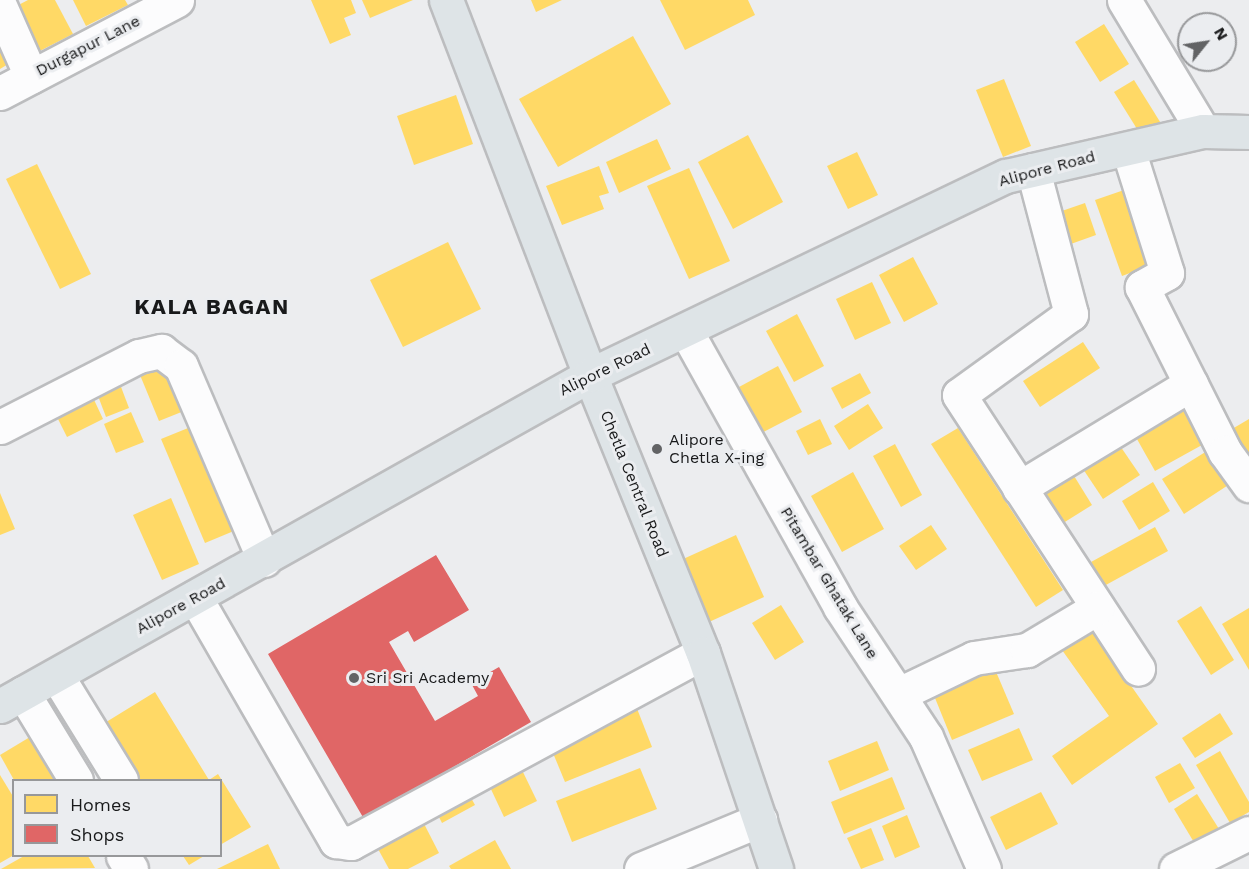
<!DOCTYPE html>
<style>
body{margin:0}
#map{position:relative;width:1249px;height:869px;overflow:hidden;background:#ecedef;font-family:"Work Sans",sans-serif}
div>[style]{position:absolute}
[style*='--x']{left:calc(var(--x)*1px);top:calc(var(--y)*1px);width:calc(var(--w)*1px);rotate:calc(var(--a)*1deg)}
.homes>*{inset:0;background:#ffd966}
.shops>*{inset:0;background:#e06666}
.roads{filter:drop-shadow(2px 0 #bcbdbf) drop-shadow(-2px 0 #bcbdbf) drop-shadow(0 2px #bcbdbf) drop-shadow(0 -2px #bcbdbf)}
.minor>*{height:33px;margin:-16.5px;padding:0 16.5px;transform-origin:16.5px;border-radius:16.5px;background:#fcfcfd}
.major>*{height:33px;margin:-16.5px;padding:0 16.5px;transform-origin:16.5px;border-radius:16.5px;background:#dee4e7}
.dots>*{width:16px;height:16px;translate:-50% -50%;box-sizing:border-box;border:3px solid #ebedf0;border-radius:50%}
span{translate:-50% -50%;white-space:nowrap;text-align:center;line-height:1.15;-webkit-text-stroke:6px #ebedf0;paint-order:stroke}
.street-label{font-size:16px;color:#18191a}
.poi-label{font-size:16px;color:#18191a}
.left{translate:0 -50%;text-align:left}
.district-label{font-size:22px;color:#18191a;font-weight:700;letter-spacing:1.5px}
.legend{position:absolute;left:12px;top:779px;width:210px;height:78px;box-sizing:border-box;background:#ebedf0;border:2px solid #97989a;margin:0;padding:8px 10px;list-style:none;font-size:18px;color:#18191a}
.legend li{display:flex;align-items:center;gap:12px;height:30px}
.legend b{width:30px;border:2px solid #97989a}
.north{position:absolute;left:1177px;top:12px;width:60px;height:60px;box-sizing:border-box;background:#ebedf0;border:2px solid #97989a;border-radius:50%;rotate:60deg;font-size:16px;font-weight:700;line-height:24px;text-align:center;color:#18191a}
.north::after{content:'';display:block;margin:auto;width:21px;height:27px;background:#626365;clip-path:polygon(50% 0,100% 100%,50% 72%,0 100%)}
</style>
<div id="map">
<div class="homes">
<i style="clip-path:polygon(28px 0,55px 0,73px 34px,30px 56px,7px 11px)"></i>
<i style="clip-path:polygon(73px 0,125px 0,128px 5px,86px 26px)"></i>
<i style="clip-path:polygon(311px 0,351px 0,356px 13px,344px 18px,351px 35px,330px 44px)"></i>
<i style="clip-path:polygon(362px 0,413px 0,370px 18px)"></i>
<i style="clip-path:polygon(531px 0,562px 0,536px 12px)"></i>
<i style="clip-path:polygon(660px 0,748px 0,755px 15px,685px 50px)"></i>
<i style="clip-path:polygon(1104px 24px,1129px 64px,1100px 82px,1075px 42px)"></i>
<i style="clip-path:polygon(0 28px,18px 58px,0 69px)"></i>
<i style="clip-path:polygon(633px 36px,671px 104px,558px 167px,519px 99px)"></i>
<i style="clip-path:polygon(1004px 79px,1031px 146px,1003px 157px,976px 90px)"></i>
<i style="clip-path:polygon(1134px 80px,1162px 125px,1142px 137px,1114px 92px)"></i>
<i style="clip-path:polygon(456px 95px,473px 144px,414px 165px,397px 116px)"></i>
<i style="clip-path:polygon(748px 135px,783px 202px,733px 229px,698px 162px)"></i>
<i style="clip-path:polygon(657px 139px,671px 169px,619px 193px,606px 162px)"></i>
<i style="clip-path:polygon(857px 152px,878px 195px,848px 209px,827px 166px)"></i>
<i style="clip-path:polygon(37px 164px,91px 274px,60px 289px,6px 179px)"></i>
<i style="clip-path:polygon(599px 166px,609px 193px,599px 196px,604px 209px,562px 225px,546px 186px)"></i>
<i style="clip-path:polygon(689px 168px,730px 261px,689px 279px,647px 186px)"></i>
<i style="clip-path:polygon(1127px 189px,1154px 264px,1122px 276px,1095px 200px)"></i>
<i style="clip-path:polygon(1085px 203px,1096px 235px,1068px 245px,1056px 213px)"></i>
<i style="clip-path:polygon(448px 242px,481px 309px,403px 347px,370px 280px)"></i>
<i style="clip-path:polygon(913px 257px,938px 304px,904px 322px,879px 275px)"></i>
<i style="clip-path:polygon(872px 282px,891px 323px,855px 340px,836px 299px)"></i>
<i style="clip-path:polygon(797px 314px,824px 366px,794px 382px,766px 331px)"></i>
<i style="clip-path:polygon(1083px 342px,1100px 368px,1040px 407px,1023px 381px)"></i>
<i style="clip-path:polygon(170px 363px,189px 409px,159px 421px,140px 375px)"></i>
<i style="clip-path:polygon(778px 366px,802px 412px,750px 439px,726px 394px)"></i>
<i style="clip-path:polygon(860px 373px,871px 393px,842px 409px,831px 388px)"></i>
<i style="clip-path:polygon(118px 379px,129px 408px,106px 417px,95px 388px)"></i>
<i style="clip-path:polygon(88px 387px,103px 419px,67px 437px,51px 405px)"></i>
<i style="clip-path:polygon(1185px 394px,1211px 440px,1155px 471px,1129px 425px)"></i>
<i style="clip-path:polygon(868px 404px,883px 428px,849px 450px,834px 426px)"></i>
<i style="clip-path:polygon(131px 412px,144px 442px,116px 453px,104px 424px)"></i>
<i style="clip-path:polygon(820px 419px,832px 444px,808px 455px,796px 431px)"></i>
<i style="clip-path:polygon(1249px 419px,1249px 467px,1227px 432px)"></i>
<i style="clip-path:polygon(198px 424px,241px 528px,205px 543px,161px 439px)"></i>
<i style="clip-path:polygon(958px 428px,1063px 590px,1036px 607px,931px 444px)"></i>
<i style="clip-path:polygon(1116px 440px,1140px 475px,1103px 499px,1079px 463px)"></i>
<i style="clip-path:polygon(895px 444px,922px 495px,901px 507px,873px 456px)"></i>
<i style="clip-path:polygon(1215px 446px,1236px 480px,1184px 514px,1162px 479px)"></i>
<i style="clip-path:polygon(1071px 471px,1092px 505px,1060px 525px,1039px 491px)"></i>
<i style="clip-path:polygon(853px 472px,884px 529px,842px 552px,811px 496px)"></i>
<i style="clip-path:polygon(1153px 482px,1170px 511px,1139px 530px,1122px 501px)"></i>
<i style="clip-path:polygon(0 493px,15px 529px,0 535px)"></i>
<i style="clip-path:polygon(171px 498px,199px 564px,162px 580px,133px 515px)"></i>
<i style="clip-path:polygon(931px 525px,947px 549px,916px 570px,899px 546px)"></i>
<i style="clip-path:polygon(1155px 527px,1168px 551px,1104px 586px,1091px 562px)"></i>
<i style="clip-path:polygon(736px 535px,764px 597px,709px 622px,681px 560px)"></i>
<i style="clip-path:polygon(781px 605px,804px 642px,775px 660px,752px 623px)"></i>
<i style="clip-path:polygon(1201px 606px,1234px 660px,1211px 675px,1177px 621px)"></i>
<i style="clip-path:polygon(1249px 608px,1249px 670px,1222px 624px)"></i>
<i style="clip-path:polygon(1091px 629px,1158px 724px,1072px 785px,1052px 756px,1109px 716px,1062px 650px)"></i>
<i style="clip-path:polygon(994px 667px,1014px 714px,952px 740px,933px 693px)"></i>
<i style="clip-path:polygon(155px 692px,209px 780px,218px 774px,251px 827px,220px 845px,220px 780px,138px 780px,103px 724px)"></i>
<i style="clip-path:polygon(636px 706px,652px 747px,565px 782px,548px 741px)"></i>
<i style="clip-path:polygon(1220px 713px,1233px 734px,1195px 758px,1182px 738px)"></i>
<i style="clip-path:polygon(1019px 728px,1033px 760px,982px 781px,968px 750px)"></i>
<i style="clip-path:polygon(35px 734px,63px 780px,14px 780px,0 755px)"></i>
<i style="clip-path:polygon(877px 741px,889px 770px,840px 791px,828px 761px)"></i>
<i style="clip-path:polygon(1220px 751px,1249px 802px,1249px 812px,1230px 823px,1196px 765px)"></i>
<i style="clip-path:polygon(1180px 763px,1195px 788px,1169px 803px,1155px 777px)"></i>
<i style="clip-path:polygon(640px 768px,657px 809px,572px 842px,556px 801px)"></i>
<i style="clip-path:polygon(522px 770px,537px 801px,504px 817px,489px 785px)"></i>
<i style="clip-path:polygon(0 775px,14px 798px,14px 855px,0 863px)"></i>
<i style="clip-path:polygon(892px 777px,905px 809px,844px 834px,831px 802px)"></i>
<i style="clip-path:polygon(465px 787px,475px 805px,442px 823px,433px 805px)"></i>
<i style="clip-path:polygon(1041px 792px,1058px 824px,1006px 850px,990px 817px)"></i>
<i style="clip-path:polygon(1197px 794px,1219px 829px,1195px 844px,1174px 809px)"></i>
<i style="clip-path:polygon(419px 814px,439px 853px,408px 869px,389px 869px,372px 838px)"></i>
<i style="clip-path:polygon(907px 815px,920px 847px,895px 858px,882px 826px)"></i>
<i style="clip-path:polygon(871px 828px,884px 860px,861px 869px,847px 838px)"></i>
<i style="clip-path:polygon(495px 840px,511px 869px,451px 869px,449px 866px)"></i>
<i style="clip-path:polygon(268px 844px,280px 869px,217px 869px)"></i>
<i style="clip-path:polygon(24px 856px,88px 856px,95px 868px,1px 869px)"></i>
<i style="clip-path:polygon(183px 856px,204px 856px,189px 865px)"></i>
</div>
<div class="shops">
<i style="clip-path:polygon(436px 555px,469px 610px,414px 642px,408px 631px,389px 642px,435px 721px,478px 696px,471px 683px,499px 667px,531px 722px,364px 819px,268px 654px)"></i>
</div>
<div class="roads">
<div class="minor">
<i style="--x:1124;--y:0;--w:153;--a:58.9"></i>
<i style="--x:0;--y:6;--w:77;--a:66.1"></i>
<i style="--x:0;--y:93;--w:200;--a:-27.7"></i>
<i style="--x:1128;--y:149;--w:130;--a:72.5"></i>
<i style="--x:1167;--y:273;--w:29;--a:151"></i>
<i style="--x:1142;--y:287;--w:185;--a:63.3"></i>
<i style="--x:1225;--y:452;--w:41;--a:54"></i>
<i style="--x:1033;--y:170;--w:149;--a:75.2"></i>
<i style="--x:1071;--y:314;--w:138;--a:144.1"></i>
<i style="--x:959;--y:395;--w:327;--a:56.8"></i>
<i style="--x:686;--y:331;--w:316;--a:60.8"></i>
<i style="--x:840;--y:607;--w:156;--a:56.5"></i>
<i style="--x:926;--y:737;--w:144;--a:66.3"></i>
<i style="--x:0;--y:427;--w:156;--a:-27.1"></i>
<i style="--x:139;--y:356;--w:23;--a:-13"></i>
<i style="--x:161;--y:351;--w:25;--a:37"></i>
<i style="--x:181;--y:366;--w:211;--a:66.8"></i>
<i style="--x:1019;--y:488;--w:201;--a:-31.2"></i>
<i style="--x:195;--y:597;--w:282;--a:60"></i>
<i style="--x:336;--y:841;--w:15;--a:8"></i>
<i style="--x:351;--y:843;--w:400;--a:-28.4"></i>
<i style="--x:57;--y:676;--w:122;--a:58.4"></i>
<i style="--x:23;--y:693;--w:102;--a:58.7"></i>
<i style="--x:899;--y:694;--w:83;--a:-25.6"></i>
<i style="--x:974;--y:658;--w:54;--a:-8.6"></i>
<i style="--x:1027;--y:650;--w:82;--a:-31"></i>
<i style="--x:123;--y:856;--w:15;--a:58"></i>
<i style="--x:641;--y:869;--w:129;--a:-22.4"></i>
<i style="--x:1176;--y:869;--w:81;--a:-26.3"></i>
</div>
<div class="major">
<i style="--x:446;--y:0;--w:402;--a:69"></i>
<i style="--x:590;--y:375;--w:300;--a:67.9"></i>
<i style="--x:703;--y:653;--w:228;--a:71.3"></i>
<i style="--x:0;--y:706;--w:677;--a:-29.29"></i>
<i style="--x:590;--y:375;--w:461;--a:-25.6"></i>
<i style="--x:1006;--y:176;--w:202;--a:-12.9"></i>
<i style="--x:1203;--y:131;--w:46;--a:1.2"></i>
</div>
</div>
<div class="dots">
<i style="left:657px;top:449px;background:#626365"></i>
<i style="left:354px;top:678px;background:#626365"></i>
</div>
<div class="street-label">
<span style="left:88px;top:46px;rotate:-27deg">Durgapur Lane</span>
<span style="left:1047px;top:169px;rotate:-15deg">Alipore Road</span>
<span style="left:605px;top:370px;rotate:-26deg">Alipore Road</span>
<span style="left:634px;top:484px;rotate:68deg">Chetla Central Road</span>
<span style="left:829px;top:583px;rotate:59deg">Pitambar Ghatak Lane</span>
<span style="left:181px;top:606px;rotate:-29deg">Alipore Road</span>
</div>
<div class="poi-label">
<span class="left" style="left:669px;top:449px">Alipore<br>Chetla X-ing</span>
<span class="left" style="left:366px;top:678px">Sri Sri Academy</span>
</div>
<div class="district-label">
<span style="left:212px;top:307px">KALA BAGAN</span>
</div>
<ul class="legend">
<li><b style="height:16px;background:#ffd966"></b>Homes</li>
<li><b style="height:16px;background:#e06666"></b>Shops</li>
</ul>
<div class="north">N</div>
</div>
